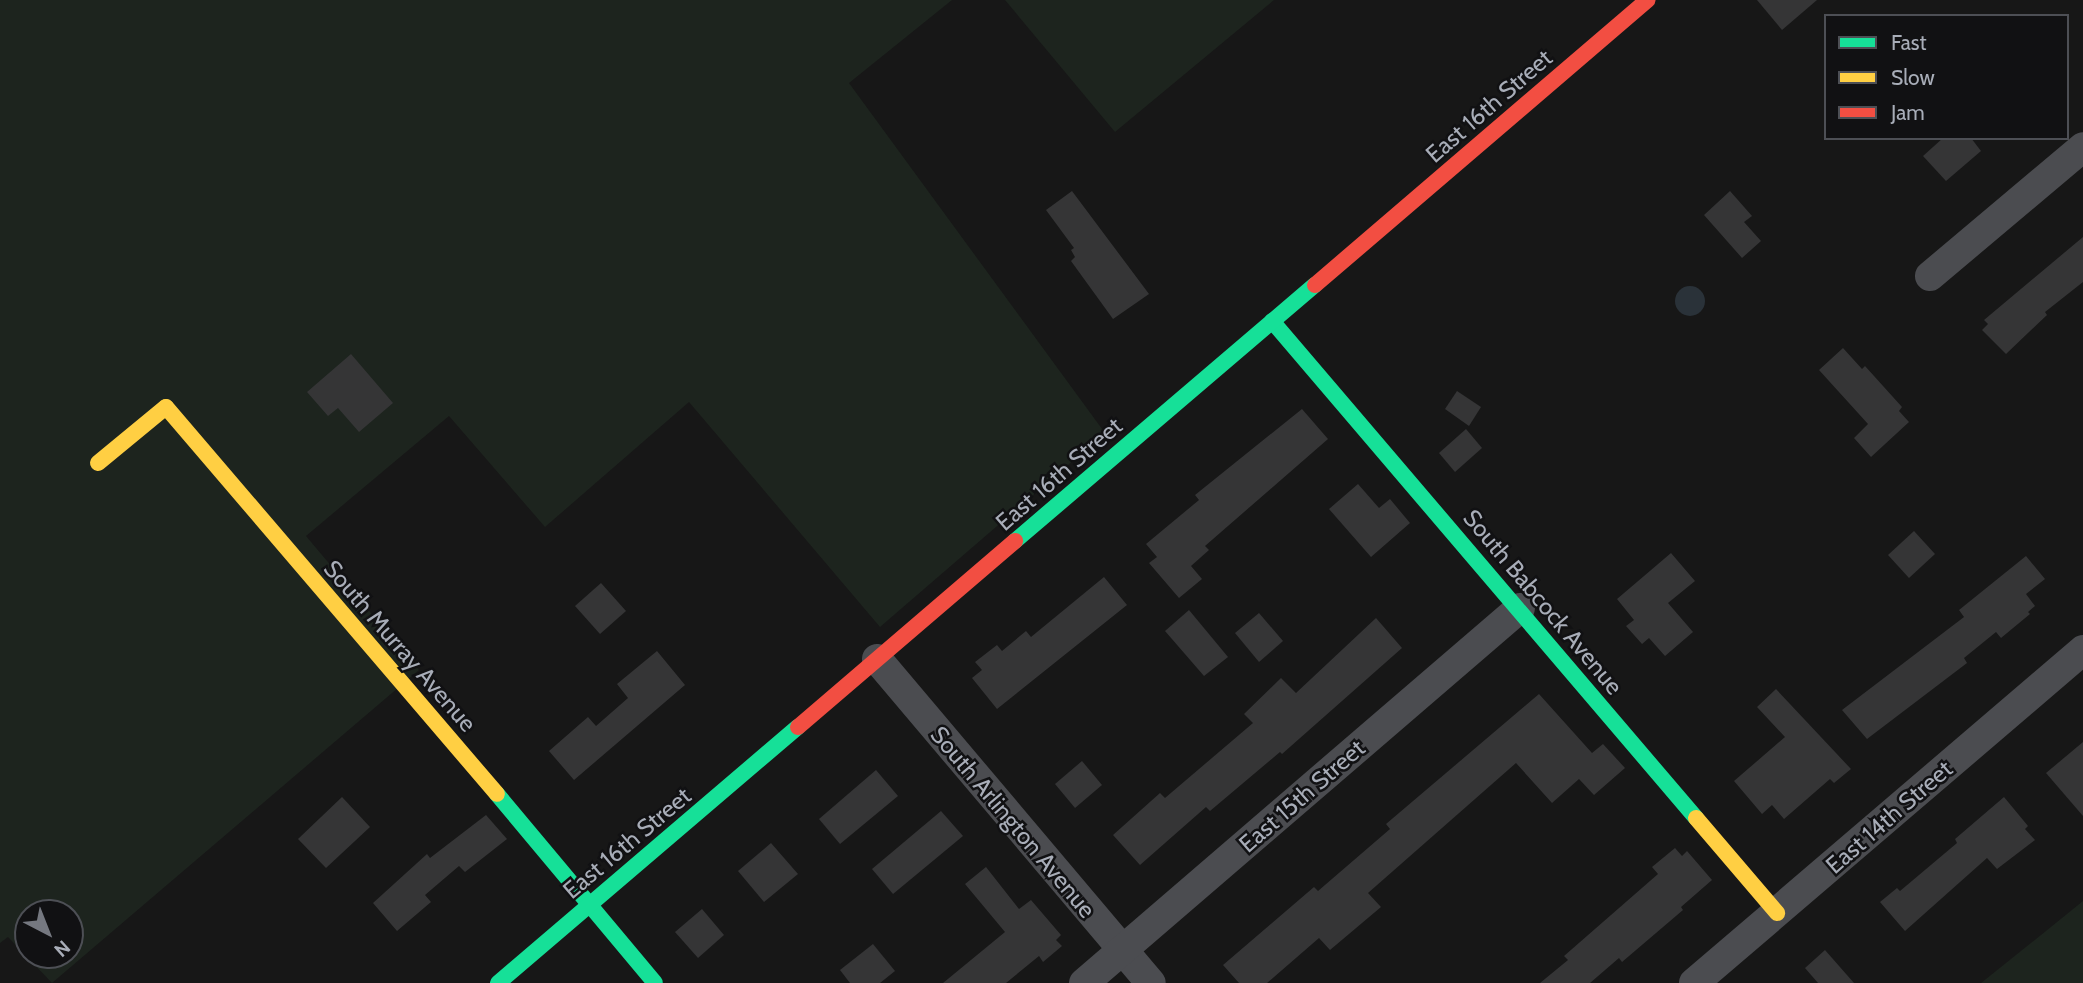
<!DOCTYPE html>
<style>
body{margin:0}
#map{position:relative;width:2083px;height:983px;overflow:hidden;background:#171717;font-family:Cabin,sans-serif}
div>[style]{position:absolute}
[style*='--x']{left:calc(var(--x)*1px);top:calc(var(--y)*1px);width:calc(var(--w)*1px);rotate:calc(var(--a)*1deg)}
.green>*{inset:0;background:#1d241e}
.water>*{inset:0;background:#2a3239}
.round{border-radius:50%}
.building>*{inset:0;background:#353536}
.street>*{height:30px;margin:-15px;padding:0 15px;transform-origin:15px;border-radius:15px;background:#4b4c50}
.fast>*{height:16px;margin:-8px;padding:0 8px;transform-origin:8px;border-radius:8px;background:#16e098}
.slow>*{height:16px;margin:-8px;padding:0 8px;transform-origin:8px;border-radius:8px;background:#ffcf43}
.jam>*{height:16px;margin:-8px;padding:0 8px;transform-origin:8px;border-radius:8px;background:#f24e42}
span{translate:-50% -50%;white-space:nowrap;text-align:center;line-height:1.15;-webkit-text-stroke:5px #111113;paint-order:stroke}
.street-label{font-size:24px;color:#a8adb8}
.legend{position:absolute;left:1824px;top:14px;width:245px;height:126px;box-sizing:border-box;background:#111113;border:2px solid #4d4f55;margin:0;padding:9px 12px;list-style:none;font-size:21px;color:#a8adb8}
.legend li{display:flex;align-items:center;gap:14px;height:35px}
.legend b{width:35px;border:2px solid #4d4f55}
.north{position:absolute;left:14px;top:899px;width:70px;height:70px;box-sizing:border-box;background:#111113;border:2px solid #4d4f55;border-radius:50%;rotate:138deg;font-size:19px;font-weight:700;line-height:28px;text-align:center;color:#a8adb8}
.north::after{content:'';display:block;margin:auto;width:24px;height:32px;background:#757880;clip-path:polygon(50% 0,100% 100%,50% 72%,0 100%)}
</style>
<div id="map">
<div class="green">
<i style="clip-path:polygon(evenodd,0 0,952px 0,849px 83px,1105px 433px,880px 627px,689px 402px,545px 527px,449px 416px,306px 536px,419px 670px,52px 983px,8px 937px,0 943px,0 0,28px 913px,70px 913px,70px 955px,28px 955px,28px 913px)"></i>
<i style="clip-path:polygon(1005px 0,1274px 0,1115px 132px)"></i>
<i style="clip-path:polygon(2083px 901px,2083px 983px,1981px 983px,2041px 935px)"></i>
</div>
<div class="water">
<i class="round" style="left:1675px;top:286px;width:30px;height:30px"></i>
</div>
<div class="building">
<i style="clip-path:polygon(1757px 0,1817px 0,1782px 30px)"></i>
<i style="clip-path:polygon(1943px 138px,1971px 138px,1981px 151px,1946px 181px,1923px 156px)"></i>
<i style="clip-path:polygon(1072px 191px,1149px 294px,1113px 319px,1071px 261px,1075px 257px,1071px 250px,1074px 248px,1046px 210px)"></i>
<i style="clip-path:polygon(1730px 191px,1752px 216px,1744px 222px,1761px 241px,1742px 258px,1704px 215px)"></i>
<i style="clip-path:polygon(2083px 237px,2083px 282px,2045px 312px,2047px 315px,2006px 354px,1982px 330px,1988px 324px,1984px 320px)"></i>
<i style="clip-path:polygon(1843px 348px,1862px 369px,1865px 366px,1902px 407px,1899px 411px,1909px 422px,1871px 457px,1854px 438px,1868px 424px,1819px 370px)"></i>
<i style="clip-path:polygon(351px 354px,393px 403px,359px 432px,338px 408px,328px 416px,307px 392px)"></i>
<i style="clip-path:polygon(1457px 391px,1481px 407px,1469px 426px,1445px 409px)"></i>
<i style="clip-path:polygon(1302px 409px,1328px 439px,1205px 546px,1209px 550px,1191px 566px,1202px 579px,1179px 598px,1149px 563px,1157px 557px,1146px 544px,1199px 500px,1195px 495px)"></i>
<i style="clip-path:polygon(1466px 429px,1482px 448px,1455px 472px,1439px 453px)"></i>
<i style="clip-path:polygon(1358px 484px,1379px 508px,1390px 499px,1410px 523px,1371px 557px,1329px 509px)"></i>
<i style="clip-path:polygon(1914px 531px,1935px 554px,1909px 578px,1888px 555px)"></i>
<i style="clip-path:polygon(1671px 553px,1695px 581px,1668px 603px,1693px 632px,1665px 656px,1649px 638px,1642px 644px,1626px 626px,1634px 620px,1617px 599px)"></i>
<i style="clip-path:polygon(2026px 556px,2045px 579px,2026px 594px,2035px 606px,2028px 612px,2030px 614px,2001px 638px,1996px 632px,1964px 658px,1967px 663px,1867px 739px,1842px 710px,1964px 617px,1959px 610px)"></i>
<i style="clip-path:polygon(1104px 577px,1127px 605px,997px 709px,972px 678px,982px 670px,975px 662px,997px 645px,1002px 651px,1026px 631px,1031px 637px)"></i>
<i style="clip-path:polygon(601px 583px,626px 611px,600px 634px,575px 606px)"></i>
<i style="clip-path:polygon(1189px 610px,1228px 657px,1204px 676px,1165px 631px)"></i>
<i style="clip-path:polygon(1259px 613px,1283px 641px,1259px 662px,1235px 633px)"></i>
<i style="clip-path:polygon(1376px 618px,1402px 648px,1282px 754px,1280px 752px,1210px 811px,1206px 807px,1140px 865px,1113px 835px,1160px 793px,1165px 798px,1253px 723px,1244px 714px,1281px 678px,1296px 693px)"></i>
<i style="clip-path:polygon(657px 651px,685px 685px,574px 780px,549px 751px,588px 717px,596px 726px,628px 698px,617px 684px)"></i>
<i style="clip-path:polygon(1776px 689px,1851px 769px,1834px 783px,1830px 779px,1784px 819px,1772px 805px,1762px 814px,1734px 781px,1785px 737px,1757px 707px)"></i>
<i style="clip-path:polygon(1539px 694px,1592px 753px,1603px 744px,1625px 768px,1594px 795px,1579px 779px,1552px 803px,1516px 763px,1368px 893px,1381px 907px,1330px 950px,1319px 938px,1267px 983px,1239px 983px,1223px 965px,1314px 887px,1318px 891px,1390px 829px,1386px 824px)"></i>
<i style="clip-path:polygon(2083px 742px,2083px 816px,2046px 773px)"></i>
<i style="clip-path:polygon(1082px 761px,1102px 785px,1075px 808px,1055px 784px)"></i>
<i style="clip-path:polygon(876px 770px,898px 796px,840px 844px,819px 819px)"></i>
<i style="clip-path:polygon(342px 797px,370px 827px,326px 868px,298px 839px)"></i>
<i style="clip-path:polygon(2004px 797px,2028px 826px,2025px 829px,2035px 840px,1997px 869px,1987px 858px,1905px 931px,1880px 902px,1897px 888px,1900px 891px,1957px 843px,1955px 839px)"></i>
<i style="clip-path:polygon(941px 811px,963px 836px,893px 894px,872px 869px)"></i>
<i style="clip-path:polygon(486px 815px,507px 839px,465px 872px,459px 866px,425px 895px,431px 902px,397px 931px,373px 903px,427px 854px,430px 858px)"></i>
<i style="clip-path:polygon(771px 843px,798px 874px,764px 902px,738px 871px)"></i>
<i style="clip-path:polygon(1675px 848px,1682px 856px,1687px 851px,1712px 880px,1681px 907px,1683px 910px,1622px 962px,1619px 958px,1590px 983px,1540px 983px,1568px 960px,1564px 956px,1658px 874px,1652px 867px)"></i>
<i style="clip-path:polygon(986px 867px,1019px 909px,1031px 900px,1061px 935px,1056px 940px,1062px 946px,1043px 962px,1039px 956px,1006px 983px,943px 983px,1005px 932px,965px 884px)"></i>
<i style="clip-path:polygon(702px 909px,724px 935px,698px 958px,675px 932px)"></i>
<i style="clip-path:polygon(873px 944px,895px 971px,880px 983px,850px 983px,840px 970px)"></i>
<i style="clip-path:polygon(1825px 950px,1854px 983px,1818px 983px,1805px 968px)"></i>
</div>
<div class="street">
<i style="--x:1930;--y:276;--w:200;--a:-40.1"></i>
<i style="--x:877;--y:659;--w:424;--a:49.8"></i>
<i style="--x:1084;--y:983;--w:575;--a:-40.7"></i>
<i style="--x:1694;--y:983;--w:512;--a:-40.56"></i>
</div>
<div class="fast">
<i style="--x:1272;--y:321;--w:653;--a:49.53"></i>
<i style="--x:1015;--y:541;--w:394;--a:-40.5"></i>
<i style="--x:497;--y:794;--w:246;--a:50.1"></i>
<i style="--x:498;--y:983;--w:394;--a:-40.5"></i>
</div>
<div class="slow">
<i style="--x:98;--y:463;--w:88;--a:-39.5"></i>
<i style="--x:166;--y:407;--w:509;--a:49.46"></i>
<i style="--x:1696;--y:818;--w:125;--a:49.5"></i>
</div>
<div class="jam">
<i style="--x:1315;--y:285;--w:438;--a:-40.6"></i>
<i style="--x:798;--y:727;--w:286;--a:-40.6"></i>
</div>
<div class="street-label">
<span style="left:1489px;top:106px;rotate:-41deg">East 16th Street</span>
<span style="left:1059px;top:474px;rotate:-41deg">East 16th Street</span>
<span style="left:1543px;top:602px;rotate:50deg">South Babcock Avenue</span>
<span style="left:400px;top:646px;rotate:49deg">South Murray Avenue</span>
<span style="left:1302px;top:796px;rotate:-41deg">East 15th Street</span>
<span style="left:1889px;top:817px;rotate:-41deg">East 14th Street</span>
<span style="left:1013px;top:822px;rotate:50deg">South Arlington Avenue</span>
<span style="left:627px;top:843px;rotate:-40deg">East 16th Street</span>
</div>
<ul class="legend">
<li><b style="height:9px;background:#16e098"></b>Fast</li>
<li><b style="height:9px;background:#ffcf43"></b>Slow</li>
<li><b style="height:9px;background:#f24e42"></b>Jam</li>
</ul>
<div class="north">N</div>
</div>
